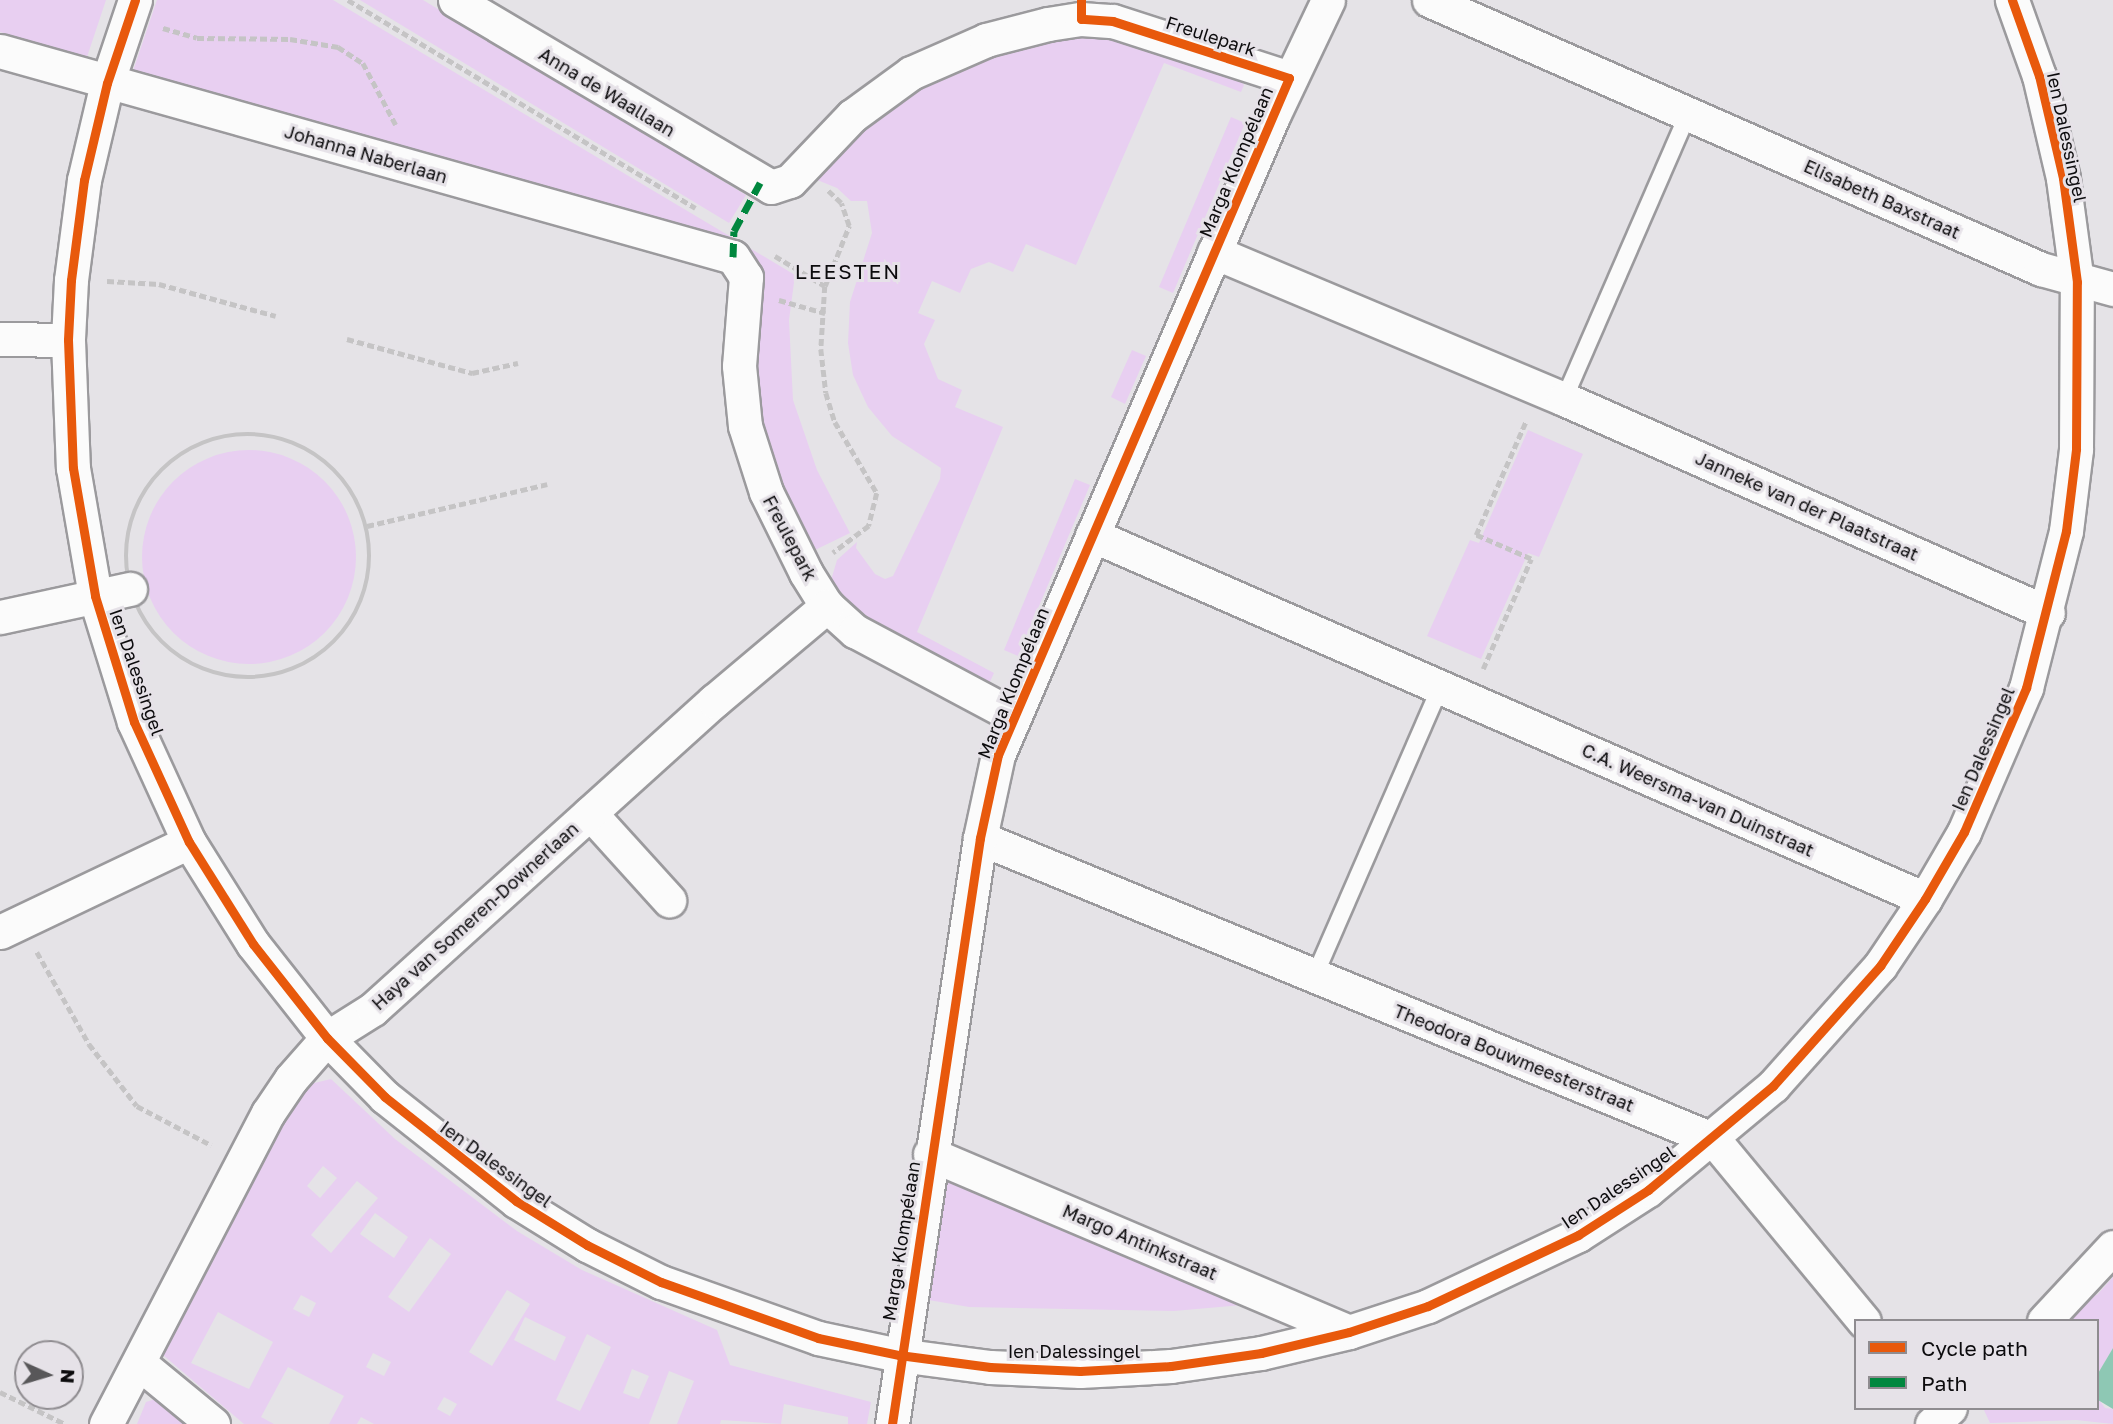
<!DOCTYPE html>
<meta charset="utf-8">
<style>
body{margin:0}
#map{position:relative;width:2113px;height:1424px;overflow:hidden;background:#e5e3e7;font-family:"Golos Text",sans-serif}
div>[style]{position:absolute}
[style*='--x']{left:calc(var(--x)*1px);top:calc(var(--y)*1px);width:calc(var(--w)*1px);rotate:calc(var(--a)*1deg)}
.green>*{inset:0;background:#e8cff1}
.round{border-radius:50%}
.water>*{inset:0;background:#8ec8b4}
.path>*{height:4.5px;margin-top:-2.25px;transform-origin:0;background:repeating-linear-gradient(90deg,#c5c4c5 0 7px,transparent 0 10.5px)}
.path>.ring{margin:-2.25px;padding:0;box-sizing:content-box;background:none;border:4.5px solid #c5c4c5;border-radius:50%}
.roads{filter:drop-shadow(2px 0 #9b9a9d) drop-shadow(-2px 0 #9b9a9d) drop-shadow(0 2px #9b9a9d) drop-shadow(0 -2px #9b9a9d)}
.service>*{height:16px;margin:-8px;padding:0 8px;transform-origin:8px;border-radius:8px;background:#fbfbfb}
.minor>*{height:33px;margin:-16.5px;padding:0 16.5px;transform-origin:16.5px;border-radius:16.5px;background:#fbfbfb}
.quiet>*{height:7px;margin-top:-3.5px;transform-origin:0;background:repeating-linear-gradient(90deg,#00873e 0 14px,transparent 0 21px)}
.cycleway>*{height:9px;margin:-4.5px;padding:0 4.5px;transform-origin:4.5px;border-radius:4.5px;background:#e8590c}
span{translate:-50% -50%;white-space:nowrap;text-align:center;line-height:1.15;-webkit-text-stroke:6px #e6e2e8;paint-order:stroke}
.street-label{font-size:18px;color:#0c0b0d}
.quarter-label{font-size:21px;color:#0c0b0d;letter-spacing:2px}
.legend{position:absolute;left:1854px;top:1319px;width:245px;height:91px;box-sizing:border-box;background:#e6e2e8;border:2px solid #8f8c90;margin:0;padding:9px 12px;list-style:none;font-size:21px;color:#0c0b0d}
.legend li{display:flex;align-items:center;gap:14px;height:35px}
.legend b{width:35px;border:2px solid #8f8c90}
.north{position:absolute;left:14px;top:1340px;width:70px;height:70px;box-sizing:border-box;background:#e6e2e8;border:2px solid #8f8c90;border-radius:50%;rotate:94deg;font-size:19px;font-weight:700;line-height:28px;text-align:center;color:#0c0b0d}
.north::after{content:'';display:block;margin:auto;width:24px;height:32px;background:#585759;clip-path:polygon(50% 0,100% 100%,50% 72%,0 100%)}
</style>
<div id="map">
<div class="green">
<i style="clip-path:polygon(0 0,106px 0,87px 57px,0 32px)"></i>
<i style="clip-path:polygon(157px 0,333px 0,795px 275px,789px 320px,793px 400px,817px 470px,850px 533px,815px 550px,779px 492px,752px 388px,761px 275px,758px 264px,737px 248px,133px 71px)"></i>
<i style="clip-path:polygon(360px 0,423px 0,746px 195px,729px 223px)"></i>
<i style="clip-path:polygon(1089px 26px,1239px 79px,1244px 85px,1241px 92px,1164px 63px,1076px 265px,1026px 244px,1013px 272px,989px 262px,971px 269px,960px 293px,932px 281px,918px 313px,935px 320px,924px 344px,938px 379px,962px 390px,955px 407px,1003px 427px,917px 632px,994px 673px,988px 686px,868px 630px,834px 590px,832px 577px,837px 560px,857px 542px,856px 548px,875px 574px,885px 579px,893px 576px,940px 479px,941px 468px,892px 436px,868px 407px,853px 375px,848px 343px,850px 302px,872px 233px,867px 201px,851px 201px,837px 188px,810px 177px,830px 151px,914px 84px,1011px 48px,1051px 43px)"></i>
<i style="clip-path:polygon(1231px 117px,1245px 123px,1173px 293px,1159px 287px)"></i>
<i style="clip-path:polygon(1132px 350px,1146px 356px,1125px 404px,1111px 397px)"></i>
<i style="clip-path:polygon(1528px 430px,1583px 454px,1539px 557px,1528px 553px,1481px 659px,1427px 636px,1470px 540px,1479px 543px)"></i>
<i class="round" style="left:142px;top:450px;width:214px;height:214px"></i>
<i style="clip-path:polygon(1075px 479px,1090px 485px,1018px 656px,1004px 650px)"></i>
<i style="clip-path:polygon(evenodd,331px 1079px,395px 1139px,517px 1231px,582px 1270px,717px 1330px,730px 1365px,871px 1402px,867px 1424px,848px 1424px,848px 1417px,784px 1404px,781px 1424px,721px 1420px,720px 1424px,677px 1424px,694px 1381px,669px 1371px,649px 1424px,374px 1424px,361px 1417px,357px 1424px,329px 1424px,344px 1396px,288px 1367px,261px 1417px,274px 1424px,244px 1424px,163px 1355px,293px 1105px,305px 1093px,302px 1086px,331px 1079px,323px 1166px,337px 1178px,320px 1198px,307px 1186px,323px 1166px,331px 1079px,357px 1181px,378px 1198px,331px 1253px,311px 1235px,357px 1181px,331px 1079px,375px 1213px,408px 1237px,394px 1258px,360px 1234px,375px 1213px,331px 1079px,430px 1238px,451px 1254px,409px 1312px,388px 1297px,430px 1238px,331px 1079px,507px 1290px,530px 1304px,492px 1366px,469px 1352px,507px 1290px,331px 1079px,301px 1295px,316px 1303px,309px 1317px,293px 1309px,301px 1295px,331px 1079px,218px 1312px,273px 1342px,249px 1389px,191px 1363px,218px 1312px,331px 1079px,525px 1317px,566px 1337px,555px 1361px,514px 1340px,525px 1317px,331px 1079px,587px 1334px,611px 1347px,580px 1411px,556px 1400px,587px 1334px,331px 1079px,373px 1353px,391px 1362px,384px 1376px,366px 1367px,373px 1353px,331px 1079px,632px 1369px,649px 1376px,639px 1399px,623px 1393px,632px 1369px,331px 1079px,444px 1397px,457px 1404px,450px 1416px,437px 1409px,444px 1397px)"></i>
<i style="clip-path:polygon(945px 1180px,1265px 1303px,1174px 1311px,969px 1307px,923px 1299px)"></i>
<i style="clip-path:polygon(2113px 1277px,2113px 1348px,2097px 1375px,2097px 1321px,2058px 1321px,2085px 1292px,2097px 1295px)"></i>
<i style="clip-path:polygon(162px 1397px,203px 1424px,137px 1424px,146px 1402px)"></i>
<i style="clip-path:polygon(2097px 1397px,2105px 1408px,2113px 1409px,2113px 1424px,2076px 1420px,1990px 1423px,1983px 1408px,2097px 1408px)"></i>
</div>
<div class="water">
<i style="clip-path:polygon(2113px 1348px,2113px 1409px,2098px 1400px,2097px 1375px)"></i>
</div>
<div class="path">
<i style="--x:348;--y:0;--w:405;--a:30.9"></i>
<i style="--x:163;--y:28;--w:35;--a:16"></i>
<i style="--x:197;--y:38;--w:93;--a:0.6"></i>
<i style="--x:290;--y:39;--w:49;--a:9.5"></i>
<i style="--x:338;--y:47;--w:30;--a:33"></i>
<i style="--x:363;--y:63;--w:70;--a:62"></i>
<i style="--x:775;--y:256;--w:58;--a:31"></i>
<i style="--x:825;--y:286;--w:63;--a:93.6"></i>
<i style="--x:821;--y:349;--w:44;--a:83.5"></i>
<i style="--x:826;--y:393;--w:30;--a:73"></i>
<i style="--x:835;--y:422;--w:82;--a:59.4"></i>
<i style="--x:877;--y:493;--w:34;--a:104"></i>
<i style="--x:869;--y:526;--w:45;--a:143.1"></i>
<i style="--x:107;--y:281;--w:52;--a:3.3"></i>
<i style="--x:159;--y:284;--w:121;--a:15.3"></i>
<i style="--x:825;--y:286;--w:65;--a:-68.2"></i>
<i style="--x:849;--y:226;--w:24;--a:-109"></i>
<i style="--x:841;--y:203;--w:18;--a:-137"></i>
<i style="--x:779;--y:300;--w:48;--a:15.8"></i>
<i style="--x:347;--y:339;--w:130;--a:15.2"></i>
<i style="--x:472;--y:373;--w:47;--a:-12.3"></i>
<i class="ring" style="left:126px;top:434px;width:239.5px;height:239.5px"></i>
<i style="--x:367;--y:526;--w:185;--a:-13.1"></i>
<i style="--x:1483;--y:669;--w:120;--a:-66.4"></i>
<i style="--x:1531;--y:559;--w:60;--a:-156.4"></i>
<i style="--x:1476;--y:535;--w:124;--a:-66.3"></i>
<i style="--x:37;--y:952;--w:106;--a:60.5"></i>
<i style="--x:89;--y:1044;--w:78;--a:52.3"></i>
<i style="--x:137;--y:1106;--w:84;--a:27.8"></i>
<i style="--x:0;--y:1392;--w:72;--a:26.2"></i>
</div>
<div class="roads">
<div class="service">
<i style="--x:1564;--y:399;--w:311;--a:-66.5"></i>
<i style="--x:1315;--y:975;--w:314;--a:-66.5"></i>
</div>
<div class="minor">
<i style="--x:135;--y:0;--w:88;--a:108.6"></i>
<i style="--x:107;--y:83;--w:100;--a:103.3"></i>
<i style="--x:84;--y:180;--w:101;--a:97.4"></i>
<i style="--x:71;--y:280;--w:60;--a:92.9"></i>
<i style="--x:68;--y:340;--w:128;--a:87.8"></i>
<i style="--x:73;--y:468;--w:130;--a:80.2"></i>
<i style="--x:95;--y:596;--w:132;--a:72.8"></i>
<i style="--x:134;--y:722;--w:132;--a:65.4"></i>
<i style="--x:189;--y:842;--w:120;--a:57.9"></i>
<i style="--x:253;--y:944;--w:120;--a:51.8"></i>
<i style="--x:327;--y:1038;--w:83;--a:45.5"></i>
<i style="--x:385;--y:1097;--w:167;--a:38.4"></i>
<i style="--x:516;--y:1201;--w:84;--a:31.8"></i>
<i style="--x:587;--y:1245;--w:83;--a:26.6"></i>
<i style="--x:661;--y:1282;--w:167;--a:19.6"></i>
<i style="--x:818;--y:1338;--w:83;--a:11.9"></i>
<i style="--x:899;--y:1355;--w:92;--a:7.5"></i>
<i style="--x:990;--y:1367;--w:90;--a:2.5"></i>
<i style="--x:1080;--y:1371;--w:91;--a:-3.1"></i>
<i style="--x:1171;--y:1366;--w:91;--a:-8.2"></i>
<i style="--x:1261;--y:1353;--w:90;--a:-13.4"></i>
<i style="--x:1349;--y:1332;--w:83;--a:-18.2"></i>
<i style="--x:1428;--y:1306;--w:166;--a:-25.3"></i>
<i style="--x:1578;--y:1235;--w:83;--a:-32.7"></i>
<i style="--x:1648;--y:1190;--w:163;--a:-39.8"></i>
<i style="--x:1773;--y:1086;--w:161;--a:-48.3"></i>
<i style="--x:1880;--y:966;--w:81;--a:-56.1"></i>
<i style="--x:1925;--y:899;--w:78;--a:-59.8"></i>
<i style="--x:1964;--y:832;--w:157;--a:-66.7"></i>
<i style="--x:2026;--y:688;--w:162;--a:-75.7"></i>
<i style="--x:2066;--y:531;--w:83;--a:-83"></i>
<i style="--x:2076;--y:449;--w:167;--a:-89.7"></i>
<i style="--x:2077;--y:282;--w:105;--a:-97.7"></i>
<i style="--x:2063;--y:178;--w:105;--a:-103.2"></i>
<i style="--x:2039;--y:76;--w:81;--a:-109.6"></i>
<i style="--x:455;--y:0;--w:367;--a:30.6"></i>
<i style="--x:771;--y:187;--w:20;--a:-18"></i>
<i style="--x:790;--y:181;--w:90;--a:-46.4"></i>
<i style="--x:852;--y:116;--w:73;--a:-36.1"></i>
<i style="--x:911;--y:73;--w:82;--a:-23.7"></i>
<i style="--x:986;--y:40;--w:64;--a:-14.5"></i>
<i style="--x:1048;--y:24;--w:33;--a:-9"></i>
<i style="--x:1081;--y:19;--w:32;--a:4"></i>
<i style="--x:1113;--y:21;--w:185;--a:17.9"></i>
<i style="--x:1429;--y:0;--w:669;--a:23.73"></i>
<i style="--x:2041;--y:269;--w:75;--a:15.5"></i>
<i style="--x:0;--y:51;--w:761;--a:15.7"></i>
<i style="--x:733;--y:257;--w:24;--a:57"></i>
<i style="--x:746;--y:277;--w:89;--a:94.5"></i>
<i style="--x:739;--y:366;--w:60;--a:84.3"></i>
<i style="--x:745;--y:426;--w:69;--a:72.3"></i>
<i style="--x:766;--y:492;--w:90;--a:63.7"></i>
<i style="--x:806;--y:573;--w:39;--a:58"></i>
<i style="--x:827;--y:606;--w:38;--a:42"></i>
<i style="--x:855;--y:631;--w:180;--a:28.1"></i>
<i style="--x:1214;--y:252;--w:380;--a:22.8"></i>
<i style="--x:1564;--y:399;--w:529;--a:23.85"></i>
<i style="--x:0;--y:339;--w:68;--a:0.8"></i>
<i style="--x:1092;--y:535;--w:909;--a:23.6"></i>
<i style="--x:0;--y:617;--w:133;--a:-12.2"></i>
<i style="--x:590;--y:813;--w:118;--a:47.8"></i>
<i style="--x:980;--y:838;--w:794;--a:22.36"></i>
<i style="--x:1714;--y:1140;--w:235;--a:50.4"></i>
<i style="--x:0;--y:932;--w:209;--a:-25.5"></i>
<i style="--x:930;--y:1154;--w:455;--a:23"></i>
<i style="--x:2044;--y:1321;--w:101;--a:-47"></i>
<i style="--x:139;--y:1363;--w:96;--a:39.5"></i>
<i style="--x:106;--y:1424;--w:351;--a:-62.5"></i>
<i style="--x:268;--y:1113;--w:41;--a:-55.9"></i>
<i style="--x:291;--y:1079;--w:55;--a:-48.7"></i>
<i style="--x:327;--y:1038;--w:54;--a:-32.2"></i>
<i style="--x:373;--y:1009;--w:460;--a:-42.1"></i>
<i style="--x:714;--y:701;--w:148;--a:-40.1"></i>
<i style="--x:892;--y:1424;--w:593;--a:-81.46"></i>
<i style="--x:980;--y:838;--w:85;--a:-77.8"></i>
<i style="--x:998;--y:755;--w:696;--a:-66.71"></i>
<i style="--x:1273;--y:116;--w:128;--a:-64.6"></i>
<i style="--x:1932;--y:1424;--w:24;--a:-42"></i>
</div>
</div>
<div class="quiet">
<i style="--x:733;--y:257;--w:26;--a:-88"></i>
<i style="--x:734;--y:231;--w:55;--a:-61.6"></i>
</div>
<div class="cycleway">
<i style="--x:135;--y:0;--w:88;--a:108.6"></i>
<i style="--x:107;--y:83;--w:100;--a:103.3"></i>
<i style="--x:84;--y:180;--w:101;--a:97.4"></i>
<i style="--x:71;--y:280;--w:60;--a:92.9"></i>
<i style="--x:68;--y:340;--w:128;--a:87.8"></i>
<i style="--x:73;--y:468;--w:130;--a:80.2"></i>
<i style="--x:95;--y:596;--w:132;--a:72.8"></i>
<i style="--x:134;--y:722;--w:132;--a:65.4"></i>
<i style="--x:189;--y:842;--w:120;--a:57.9"></i>
<i style="--x:253;--y:944;--w:120;--a:51.8"></i>
<i style="--x:327;--y:1038;--w:83;--a:45.5"></i>
<i style="--x:385;--y:1097;--w:167;--a:38.4"></i>
<i style="--x:516;--y:1201;--w:84;--a:31.8"></i>
<i style="--x:587;--y:1245;--w:83;--a:26.6"></i>
<i style="--x:661;--y:1282;--w:167;--a:19.6"></i>
<i style="--x:818;--y:1338;--w:83;--a:11.9"></i>
<i style="--x:899;--y:1355;--w:92;--a:7.5"></i>
<i style="--x:990;--y:1367;--w:90;--a:2.5"></i>
<i style="--x:1080;--y:1371;--w:91;--a:-3.1"></i>
<i style="--x:1171;--y:1366;--w:91;--a:-8.2"></i>
<i style="--x:1261;--y:1353;--w:90;--a:-13.4"></i>
<i style="--x:1349;--y:1332;--w:83;--a:-18.2"></i>
<i style="--x:1428;--y:1306;--w:166;--a:-25.3"></i>
<i style="--x:1578;--y:1235;--w:83;--a:-32.7"></i>
<i style="--x:1648;--y:1190;--w:163;--a:-39.8"></i>
<i style="--x:1773;--y:1086;--w:161;--a:-48.3"></i>
<i style="--x:1880;--y:966;--w:81;--a:-56.1"></i>
<i style="--x:1925;--y:899;--w:78;--a:-59.8"></i>
<i style="--x:1964;--y:832;--w:157;--a:-66.7"></i>
<i style="--x:2026;--y:688;--w:162;--a:-75.7"></i>
<i style="--x:2066;--y:531;--w:83;--a:-83"></i>
<i style="--x:2076;--y:449;--w:167;--a:-89.7"></i>
<i style="--x:2077;--y:282;--w:105;--a:-97.7"></i>
<i style="--x:2063;--y:178;--w:105;--a:-103.2"></i>
<i style="--x:2039;--y:76;--w:81;--a:-109.6"></i>
<i style="--x:892;--y:1424;--w:593;--a:-81.46"></i>
<i style="--x:980;--y:838;--w:85;--a:-77.8"></i>
<i style="--x:998;--y:755;--w:737;--a:-66.74"></i>
<i style="--x:1289;--y:78;--w:185;--a:-162.1"></i>
<i style="--x:1113;--y:21;--w:32;--a:-176"></i>
<i style="--x:1081;--y:19;--w:19;--a:-90"></i>
</div>
<div class="street-label">
<span style="left:1211px;top:36px;rotate:18deg">Freulepark</span>
<span style="left:607px;top:92px;rotate:31deg">Anna de Waallaan</span>
<span style="left:2067px;top:137px;rotate:78deg">Ien Dalessingel</span>
<span style="left:366px;top:154px;rotate:16deg">Johanna Naberlaan</span>
<span style="left:1236px;top:162px;rotate:-67deg">Marga Klompélaan</span>
<span style="left:1882px;top:199px;rotate:24deg">Elisabeth Baxstraat</span>
<span style="left:1807px;top:506px;rotate:24deg">Janneke van der Plaatstraat</span>
<span style="left:790px;top:538px;rotate:62deg">Freulepark</span>
<span style="left:137px;top:672px;rotate:71deg">Ien Dalessingel</span>
<span style="left:1013px;top:683px;rotate:-68deg">Marga Klompélaan</span>
<span style="left:1983px;top:749px;rotate:-67deg">Ien Dalessingel</span>
<span style="left:1698px;top:800px;rotate:24deg">C.A. Weersma-van Duinstraat</span>
<span style="left:475px;top:916px;rotate:-42deg">Haya van Someren-Downerlaan</span>
<span style="left:1514px;top:1058px;rotate:22deg">Theodora Bouwmeesterstraat</span>
<span style="left:496px;top:1164px;rotate:36deg">Ien Dalessingel</span>
<span style="left:1618px;top:1187px;rotate:-34deg">Ien Dalessingel</span>
<span style="left:901px;top:1241px;rotate:-81deg">Marga Klompélaan</span>
<span style="left:1140px;top:1242px;rotate:23deg">Margo Antinkstraat</span>
<span style="left:1074px;top:1351px">Ien Dalessingel</span>
</div>
<div class="quarter-label">
<span style="left:848px;top:271px">LEESTEN</span>
</div>
<ul class="legend">
<li><b style="height:9px;background:#e8590c"></b>Cycle path</li>
<li><b style="height:9px;background:#00873e"></b>Path</li>
</ul>
<div class="north">N</div>
</div>
